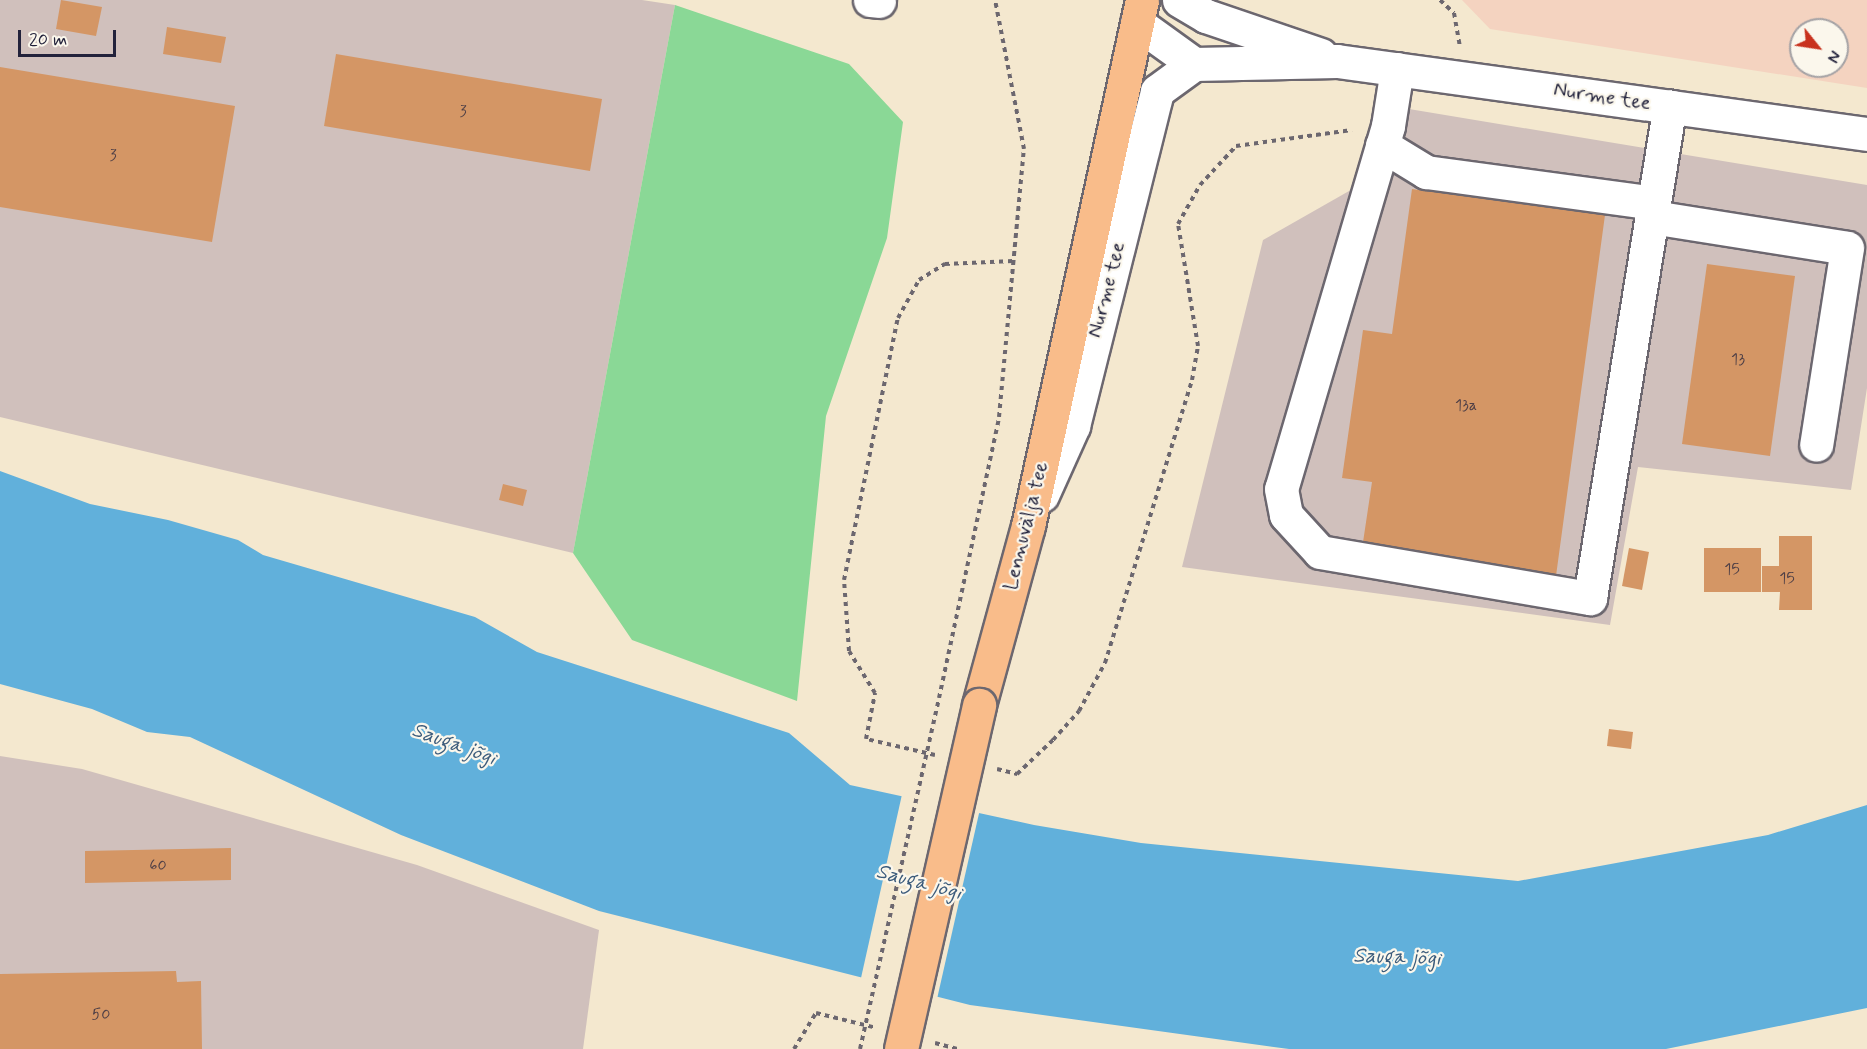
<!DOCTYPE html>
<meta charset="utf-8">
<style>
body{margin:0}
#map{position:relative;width:1867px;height:1049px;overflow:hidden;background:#f4e8cf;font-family:Mynerve,sans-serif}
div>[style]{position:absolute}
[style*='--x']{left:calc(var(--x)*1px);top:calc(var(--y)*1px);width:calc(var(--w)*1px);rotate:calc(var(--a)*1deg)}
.built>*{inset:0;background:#f4d3c0}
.industrial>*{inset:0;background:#d0c0bc}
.green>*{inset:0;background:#8ad896}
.water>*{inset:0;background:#61b0db}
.pier>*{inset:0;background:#f4e8cf}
.building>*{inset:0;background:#d49665}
.path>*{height:4px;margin-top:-2px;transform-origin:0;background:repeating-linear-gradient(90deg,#6c676f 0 4.5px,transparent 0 9px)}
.roads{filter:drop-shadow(2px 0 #6c676f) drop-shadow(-2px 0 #6c676f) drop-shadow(0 2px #6c676f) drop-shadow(0 -2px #6c676f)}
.minor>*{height:33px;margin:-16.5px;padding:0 16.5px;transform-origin:16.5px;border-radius:16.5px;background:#fff}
.major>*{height:33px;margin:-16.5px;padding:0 16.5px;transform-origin:16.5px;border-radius:16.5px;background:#f9bc8a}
.path-bridge>*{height:4px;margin-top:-2px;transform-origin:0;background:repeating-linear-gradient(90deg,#6c676f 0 4.5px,transparent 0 9px)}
.bridges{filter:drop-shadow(2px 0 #6c676f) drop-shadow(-2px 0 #6c676f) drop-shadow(0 2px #6c676f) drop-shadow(0 -2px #6c676f)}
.major-bridge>*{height:33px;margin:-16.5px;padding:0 16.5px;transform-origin:16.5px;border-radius:16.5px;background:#f9bc8a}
span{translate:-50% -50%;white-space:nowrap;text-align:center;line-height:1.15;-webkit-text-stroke:4.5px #fbf7ec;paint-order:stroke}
.number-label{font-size:16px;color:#4e3f46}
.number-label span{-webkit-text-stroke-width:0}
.street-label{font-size:20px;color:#22223b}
.water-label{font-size:21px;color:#3b5b7b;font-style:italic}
.north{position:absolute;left:1789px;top:18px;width:60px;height:60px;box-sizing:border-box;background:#fbf7ec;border:2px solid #a4a2a5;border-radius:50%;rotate:120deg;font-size:16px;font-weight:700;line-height:24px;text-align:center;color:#22223b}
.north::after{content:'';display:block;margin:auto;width:21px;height:27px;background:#c8321e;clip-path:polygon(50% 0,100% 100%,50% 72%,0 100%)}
.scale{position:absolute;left:18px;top:30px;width:98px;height:27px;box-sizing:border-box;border:3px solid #22223b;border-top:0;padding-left:8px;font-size:18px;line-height:21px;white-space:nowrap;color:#22223b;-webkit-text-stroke:4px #fbf7ec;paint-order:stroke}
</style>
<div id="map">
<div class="built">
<i style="clip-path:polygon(evenodd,1462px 0,1867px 0,1867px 88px,1490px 29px,1462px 0,1801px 30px,1837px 30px,1837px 66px,1801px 66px,1801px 30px)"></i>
</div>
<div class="industrial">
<i style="clip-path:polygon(0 0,642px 0,675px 5px,573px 553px,0 417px)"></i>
<i style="clip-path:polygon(1409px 109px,1867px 185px,1867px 388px,1851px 490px,1638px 467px,1610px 625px,1182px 567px,1263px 240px,1400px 162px)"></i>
<i style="clip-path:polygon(0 756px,82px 769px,417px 865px,599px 930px,583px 1049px,0 1049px)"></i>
</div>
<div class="green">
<i style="clip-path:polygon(675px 5px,849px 64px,903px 122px,887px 238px,826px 416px,797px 701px,632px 640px,573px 553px)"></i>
</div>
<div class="water">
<i style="clip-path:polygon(0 471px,90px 504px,168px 520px,238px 540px,263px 555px,475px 617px,537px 652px,789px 733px,850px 785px,1034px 825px,1141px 843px,1518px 881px,1768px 835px,1867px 805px,1867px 1008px,1666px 1049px,1289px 1049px,970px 1005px,599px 911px,401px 835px,190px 737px,147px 732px,92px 709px,0 684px)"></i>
</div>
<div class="pier">
<i style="clip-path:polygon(903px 790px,980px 809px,937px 999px,861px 978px)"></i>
</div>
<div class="building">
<i style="clip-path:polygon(61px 0,102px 7px,96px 36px,56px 29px)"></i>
<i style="clip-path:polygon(167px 27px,226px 37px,221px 63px,163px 54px)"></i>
<i style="clip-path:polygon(336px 54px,602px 99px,590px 171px,324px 126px)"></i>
<i style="clip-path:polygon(0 67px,235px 106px,212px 242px,0 207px)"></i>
<i style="clip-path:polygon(1412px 189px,1605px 215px,1556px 576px,1362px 549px,1372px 482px,1342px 478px,1363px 330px,1392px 334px)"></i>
<i style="clip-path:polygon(1707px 264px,1795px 276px,1770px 456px,1682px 444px)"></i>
<i style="clip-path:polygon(503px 484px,527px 490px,523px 506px,499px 500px)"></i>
<i style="clip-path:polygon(1779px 536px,1812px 536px,1812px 610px,1779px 610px,1780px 592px,1762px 592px,1762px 566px,1779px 566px)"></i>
<i style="clip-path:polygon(1629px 548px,1649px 552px,1642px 590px,1622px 586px)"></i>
<i style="clip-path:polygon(1704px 548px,1761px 548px,1761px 592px,1704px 592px)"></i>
<i style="clip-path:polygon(1609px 729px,1633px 732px,1631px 749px,1607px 746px)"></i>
<i style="clip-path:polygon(231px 848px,231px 880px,85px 883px,85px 851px)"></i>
<i style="clip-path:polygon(176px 971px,177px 982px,201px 981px,202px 1049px,0 1049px,0 974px)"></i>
</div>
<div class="path">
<i style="--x:1440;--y:0;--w:19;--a:43"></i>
<i style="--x:1454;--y:13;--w:34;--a:80"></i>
<i style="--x:939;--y:698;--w:287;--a:-77.9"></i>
<i style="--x:999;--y:417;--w:269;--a:-84.7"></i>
<i style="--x:1024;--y:149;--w:152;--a:-101"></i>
<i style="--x:935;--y:755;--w:71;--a:-166.9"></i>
<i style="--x:866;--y:739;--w:47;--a:-78.9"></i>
<i style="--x:875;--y:693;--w:49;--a:-121.8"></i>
<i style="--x:849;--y:651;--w:71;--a:-94"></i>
<i style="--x:844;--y:580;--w:268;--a:-78.4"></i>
<i style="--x:898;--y:318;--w:43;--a:-61.1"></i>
<i style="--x:919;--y:280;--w:31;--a:-32"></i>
<i style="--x:945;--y:264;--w:68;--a:-2.5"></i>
<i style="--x:997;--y:769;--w:21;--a:14"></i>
<i style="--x:1017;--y:774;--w:50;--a:-43.4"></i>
<i style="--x:1053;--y:740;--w:39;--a:-48"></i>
<i style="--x:1079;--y:711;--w:55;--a:-61.6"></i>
<i style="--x:1105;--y:663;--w:296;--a:-72.9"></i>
<i style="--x:1192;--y:380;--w:35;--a:-80"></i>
<i style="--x:1198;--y:346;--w:124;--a:-99.3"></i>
<i style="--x:1178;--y:224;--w:45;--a:-60.6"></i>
<i style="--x:1200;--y:185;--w:53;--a:-47.3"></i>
<i style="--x:1236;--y:146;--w:117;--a:-7.9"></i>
<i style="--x:935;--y:1043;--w:24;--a:15"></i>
<i style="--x:794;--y:1049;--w:42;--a:-58.6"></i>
<i style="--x:816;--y:1013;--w:59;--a:13.8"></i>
</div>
<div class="roads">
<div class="minor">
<i style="--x:870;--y:0;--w:9;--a:6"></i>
<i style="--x:1179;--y:0;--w:31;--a:31"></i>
<i style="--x:1206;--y:16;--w:121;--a:18.7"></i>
<i style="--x:1137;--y:23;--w:70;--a:35.7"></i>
<i style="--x:1397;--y:69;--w:58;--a:99"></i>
<i style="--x:1388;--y:126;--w:378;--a:106.4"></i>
<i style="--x:1281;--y:489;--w:26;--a:79"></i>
<i style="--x:1286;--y:515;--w:50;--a:47.4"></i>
<i style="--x:1320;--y:552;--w:274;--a:9.7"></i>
<i style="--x:1590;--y:598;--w:498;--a:-80.8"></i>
<i style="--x:1382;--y:145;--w:52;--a:31.5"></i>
<i style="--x:1426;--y:172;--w:230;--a:7.7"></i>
<i style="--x:1652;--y:217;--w:197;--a:9"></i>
<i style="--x:1847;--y:248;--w:199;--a:98.9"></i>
<i style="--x:1042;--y:495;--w:76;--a:-65.8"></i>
<i style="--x:1073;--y:426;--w:345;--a:-75.9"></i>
<i style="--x:1157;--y:91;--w:46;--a:-36.1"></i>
<i style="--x:1194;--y:64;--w:143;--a:-1.2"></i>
<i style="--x:1337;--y:61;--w:535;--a:7.84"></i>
</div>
<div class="major">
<i style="--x:979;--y:705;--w:186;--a:-74.7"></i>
<i style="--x:1028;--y:526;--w:538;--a:-77.77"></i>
</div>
</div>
<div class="path-bridge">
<i style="--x:860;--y:1049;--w:360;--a:-77.3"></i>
</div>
<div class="bridges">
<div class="major-bridge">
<i style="--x:901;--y:1049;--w:353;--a:-77.2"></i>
</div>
</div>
<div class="number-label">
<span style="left:463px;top:112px">3</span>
<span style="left:113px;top:156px">3</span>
<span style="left:1738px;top:360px">13</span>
<span style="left:1466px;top:406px">13a</span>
<span style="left:1732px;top:570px">15</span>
<span style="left:1787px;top:579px">15</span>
<span style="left:158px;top:866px">60</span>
<span style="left:101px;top:1015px">50</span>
</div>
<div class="street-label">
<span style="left:1602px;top:97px;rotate:8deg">Nurme tee</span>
<span style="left:1107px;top:290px;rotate:-76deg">Nurme tee</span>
<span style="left:1026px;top:526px;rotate:-76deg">Lennuvälja tee</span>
</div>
<div class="water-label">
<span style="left:454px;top:744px;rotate:20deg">Sauga jõgi</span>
<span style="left:919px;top:882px;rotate:15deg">Sauga jõgi</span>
<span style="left:1397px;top:957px;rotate:2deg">Sauga jõgi</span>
</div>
<div class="north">N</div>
<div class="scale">20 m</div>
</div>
